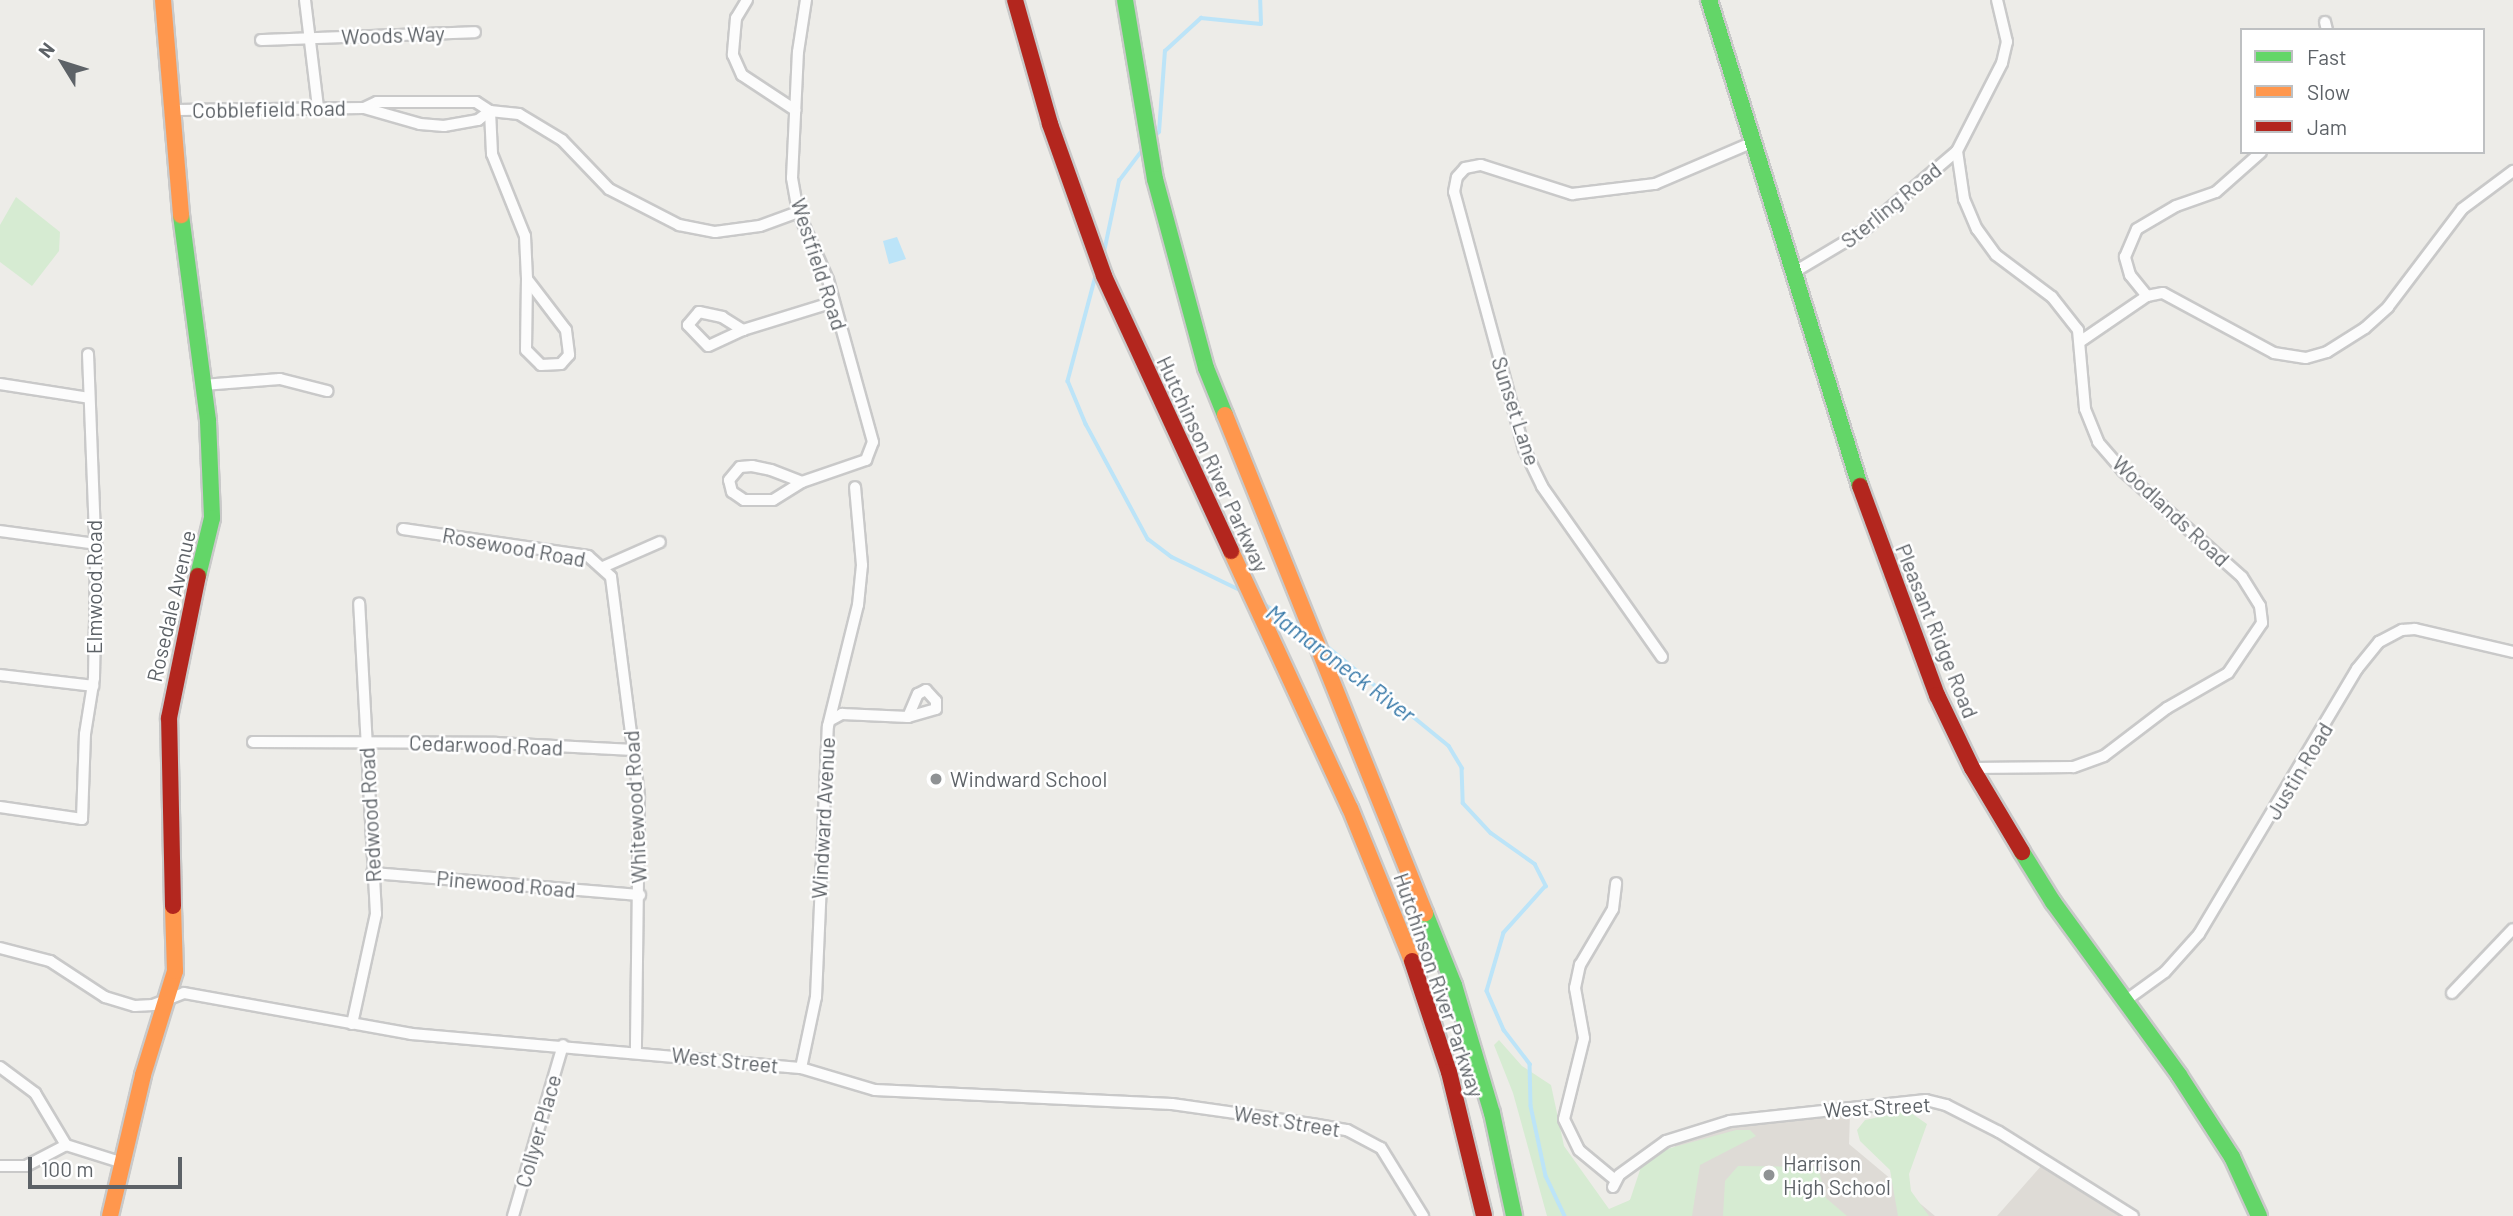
<!DOCTYPE html>
<style>
body{margin:0}
#map{position:relative;width:2513px;height:1216px;overflow:hidden;background:#edece8;font-family:Barlow,sans-serif}
div>[style]{position:absolute}
[style*='--x']{left:calc(var(--x)*1px);top:calc(var(--y)*1px);width:calc(var(--w)*1px);rotate:calc(var(--a)*1deg)}
.education>*{inset:0;background:#dedbd6}
.green>*{inset:0;background:#d6ebd2}
.water>*{inset:0;background:#bce4f8}
.stream>*{height:3.5px;margin:-1.75px;padding:0 1.75px;transform-origin:1.75px;border-radius:1.75px;background:#bce4f8}
.roads{filter:drop-shadow(2px 0 #c9c9c9) drop-shadow(-2px 0 #c9c9c9) drop-shadow(0 2px #c9c9c9) drop-shadow(0 -2px #c9c9c9)}
.street>*{height:10px;margin:-5px;padding:0 5px;transform-origin:5px;border-radius:5px;background:#fcfcfc}
.fast>*{height:16px;margin:-8px;padding:0 8px;transform-origin:8px;border-radius:8px;background:#63d668}
.slow>*{height:16px;margin:-8px;padding:0 8px;transform-origin:8px;border-radius:8px;background:#ff974d}
.jam>*{height:16px;margin:-8px;padding:0 8px;transform-origin:8px;border-radius:8px;background:#b3261e}
.dots>*{width:19px;height:19px;translate:-50% -50%;box-sizing:border-box;border:4px solid #fff;border-radius:50%}
span{translate:-50% -50%;white-space:nowrap;text-align:center;line-height:1.15;-webkit-text-stroke:5px #fff;paint-order:stroke}
.street-label{font-size:21px;color:#5d6267}
.poi-label{font-size:21px;color:#5d6267}
.left{translate:0 -50%;text-align:left}
.water-label{font-size:23px;color:#3577a7;font-style:italic}
.legend{position:absolute;left:2240px;top:28px;width:245px;height:126px;box-sizing:border-box;background:#fff;border:2px solid #bec0c2;margin:0;padding:9px 12px;list-style:none;font-size:21px;color:#5d6267}
.legend li{display:flex;align-items:center;gap:14px;height:35px}
.legend b{width:35px;border:2px solid #bec0c2}
.north{position:absolute;left:28px;top:28px;width:70px;height:70px;-webkit-text-stroke:5px #fff;paint-order:stroke;rotate:308deg;font-size:19px;font-weight:700;line-height:28px;text-align:center;color:#5d6267}
.north::after{content:'';display:block;margin:auto;width:24px;height:32px;background:#5d6267;clip-path:polygon(50% 0,100% 100%,50% 72%,0 100%)}
.scale{position:absolute;left:28px;top:1157px;width:154px;height:32px;box-sizing:border-box;border:4px solid #5d6267;border-top:0;padding-left:9px;font-size:21px;line-height:24px;white-space:nowrap;color:#5d6267;-webkit-text-stroke:5px #fff;paint-order:stroke}
</style>
<div id="map">
<div class="education">
<i style="clip-path:polygon(1850px 1114px,1849px 1144px,1935px 1216px,1601px 1216px,1624px 1207px,1680px 1140px,1738px 1124px)"></i>
<i style="clip-path:polygon(2042px 1165px,2124px 1216px,1997px 1216px)"></i>
</div>
<div class="green">
<i style="clip-path:polygon(16px 197px,60px 232px,59px 251px,32px 286px,0 262px,0 225px)"></i>
<i style="clip-path:polygon(1499px 1040px,1522px 1066px,1551px 1085px,1564px 1146px,1609px 1209px,1630px 1200px,1645px 1155px,1736px 1130px,1750px 1130px,1756px 1136px,1700px 1165px,1692px 1216px,1547px 1216px,1513px 1093px,1494px 1045px)"></i>
<i style="clip-path:polygon(1908px 1111px,1927px 1124px,1909px 1174px,1911px 1191px,1929px 1216px,1898px 1216px,1890px 1170px,1860px 1141px,1857px 1130px,1865px 1120px)"></i>
<i style="clip-path:polygon(1738px 1166px,1818px 1167px,1826px 1198px,1847px 1216px,1723px 1216px,1725px 1181px)"></i>
</div>
<div class="water">
<i style="clip-path:polygon(897px 237px,906px 259px,889px 264px,883px 241px)"></i>
</div>
<div class="stream">
<i style="--x:1154;--y:137;--w:7;--a:-45"></i>
<i style="--x:1159;--y:132;--w:81;--a:-85.8"></i>
<i style="--x:1165;--y:51;--w:49;--a:-42.5"></i>
<i style="--x:1201;--y:18;--w:60;--a:5.7"></i>
<i style="--x:1261;--y:24;--w:24;--a:-92"></i>
<i style="--x:1104;--y:252;--w:73;--a:-78.1"></i>
<i style="--x:1119;--y:181;--w:39;--a:-53"></i>
<i style="--x:1096;--y:276;--w:109;--a:104.9"></i>
<i style="--x:1068;--y:381;--w:47;--a:67.3"></i>
<i style="--x:1086;--y:424;--w:131;--a:61.7"></i>
<i style="--x:1148;--y:539;--w:30;--a:37"></i>
<i style="--x:1172;--y:557;--w:78;--a:25.9"></i>
<i style="--x:1264;--y:604;--w:45;--a:32.3"></i>
<i style="--x:1328;--y:647;--w:156;--a:39.3"></i>
<i style="--x:1449;--y:746;--w:26;--a:59"></i>
<i style="--x:1462;--y:768;--w:35;--a:88"></i>
<i style="--x:1463;--y:803;--w:41;--a:47"></i>
<i style="--x:1491;--y:833;--w:54;--a:35.2"></i>
<i style="--x:1535;--y:864;--w:25;--a:63"></i>
<i style="--x:1546;--y:886;--w:63;--a:131.8"></i>
<i style="--x:1504;--y:933;--w:60;--a:106.3"></i>
<i style="--x:1487;--y:991;--w:43;--a:66.4"></i>
<i style="--x:1504;--y:1030;--w:43;--a:52.6"></i>
<i style="--x:1530;--y:1064;--w:42;--a:88.6"></i>
<i style="--x:1531;--y:1106;--w:72;--a:77.9"></i>
<i style="--x:1546;--y:1176;--w:44;--a:64.6"></i>
</div>
<div class="roads">
<div class="street">
<i style="--x:305;--y:0;--w:109;--a:83.1"></i>
<i style="--x:747;--y:0;--w:21;--a:121"></i>
<i style="--x:736;--y:18;--w:37;--a:95"></i>
<i style="--x:733;--y:55;--w:22;--a:66"></i>
<i style="--x:742;--y:75;--w:64;--a:33.4"></i>
<i style="--x:2325;--y:22;--w:8;--a:76"></i>
<i style="--x:261;--y:40;--w:214;--a:-2.1"></i>
<i style="--x:364;--y:108;--w:14;--a:-25"></i>
<i style="--x:377;--y:102;--w:99;--a:0"></i>
<i style="--x:476;--y:102;--w:17;--a:33"></i>
<i style="--x:490;--y:111;--w:29;--a:6"></i>
<i style="--x:519;--y:114;--w:50;--a:31.2"></i>
<i style="--x:562;--y:140;--w:68;--a:46.2"></i>
<i style="--x:609;--y:189;--w:79;--a:27.2"></i>
<i style="--x:679;--y:225;--w:37;--a:11"></i>
<i style="--x:715;--y:232;--w:45;--a:-7.6"></i>
<i style="--x:760;--y:226;--w:40;--a:-20.2"></i>
<i style="--x:175;--y:110;--w:189;--a:-0.6"></i>
<i style="--x:364;--y:108;--w:58;--a:15.9"></i>
<i style="--x:420;--y:124;--w:24;--a:5"></i>
<i style="--x:444;--y:126;--w:35;--a:-10"></i>
<i style="--x:478;--y:120;--w:15;--a:-37"></i>
<i style="--x:490;--y:111;--w:43;--a:87.3"></i>
<i style="--x:492;--y:154;--w:88;--a:68.1"></i>
<i style="--x:525;--y:236;--w:43;--a:87.3"></i>
<i style="--x:1957;--y:151;--w:49;--a:81.7"></i>
<i style="--x:1964;--y:199;--w:33;--a:67"></i>
<i style="--x:1977;--y:229;--w:32;--a:54"></i>
<i style="--x:1996;--y:255;--w:70;--a:36.9"></i>
<i style="--x:2052;--y:297;--w:42;--a:51.8"></i>
<i style="--x:2078;--y:330;--w:79;--a:84.9"></i>
<i style="--x:2085;--y:409;--w:35;--a:68"></i>
<i style="--x:2098;--y:442;--w:38;--a:49"></i>
<i style="--x:2123;--y:471;--w:159;--a:41.7"></i>
<i style="--x:2242;--y:577;--w:34;--a:58"></i>
<i style="--x:2260;--y:606;--w:17;--a:83"></i>
<i style="--x:2262;--y:623;--w:60;--a:124.2"></i>
<i style="--x:2228;--y:673;--w:70;--a:150.2"></i>
<i style="--x:2167;--y:708;--w:79;--a:142.7"></i>
<i style="--x:2104;--y:756;--w:33;--a:160"></i>
<i style="--x:2073;--y:767;--w:101;--a:179.4"></i>
<i style="--x:1791;--y:274;--w:84;--a:-30.8"></i>
<i style="--x:1863;--y:231;--w:123;--a:-40.4"></i>
<i style="--x:1957;--y:151;--w:99;--a:-62.9"></i>
<i style="--x:2002;--y:63;--w:22;--a:-77"></i>
<i style="--x:2007;--y:42;--w:43;--a:-103.4"></i>
<i style="--x:527;--y:279;--w:64;--a:52.6"></i>
<i style="--x:566;--y:330;--w:25;--a:83"></i>
<i style="--x:569;--y:355;--w:12;--a:132"></i>
<i style="--x:561;--y:364;--w:20;--a:177"></i>
<i style="--x:541;--y:365;--w:21;--a:-135"></i>
<i style="--x:526;--y:350;--w:71;--a:-89.2"></i>
<i style="--x:2147;--y:296;--w:27;--a:-129"></i>
<i style="--x:2130;--y:275;--w:19;--a:-106"></i>
<i style="--x:2125;--y:257;--w:30;--a:-67"></i>
<i style="--x:2137;--y:229;--w:45;--a:-30.5"></i>
<i style="--x:2176;--y:206;--w:42;--a:-19.3"></i>
<i style="--x:2216;--y:192;--w:60;--a:-41.6"></i>
<i style="--x:699;--y:312;--w:24;--a:12"></i>
<i style="--x:722;--y:317;--w:25;--a:32"></i>
<i style="--x:743;--y:330;--w:38;--a:155"></i>
<i style="--x:708;--y:346;--w:29;--a:-134"></i>
<i style="--x:688;--y:325;--w:17;--a:-50"></i>
<i style="--x:743;--y:330;--w:95;--a:-17.1"></i>
<i style="--x:2081;--y:341;--w:80;--a:-34.3"></i>
<i style="--x:2147;--y:296;--w:16;--a:-11"></i>
<i style="--x:2163;--y:293;--w:126;--a:28.4"></i>
<i style="--x:2274;--y:353;--w:32;--a:9"></i>
<i style="--x:2306;--y:358;--w:22;--a:-16"></i>
<i style="--x:2327;--y:352;--w:45;--a:-32.3"></i>
<i style="--x:2365;--y:328;--w:31;--a:-42"></i>
<i style="--x:2388;--y:307;--w:123;--a:-52.9"></i>
<i style="--x:2462;--y:209;--w:64;--a:-36.7"></i>
<i style="--x:0;--y:384;--w:90;--a:8.9"></i>
<i style="--x:203;--y:385;--w:77;--a:-4.5"></i>
<i style="--x:280;--y:379;--w:49;--a:14.3"></i>
<i style="--x:752;--y:466;--w:19;--a:12"></i>
<i style="--x:771;--y:470;--w:33;--a:21"></i>
<i style="--x:802;--y:482;--w:34;--a:148"></i>
<i style="--x:773;--y:500;--w:29;--a:180"></i>
<i style="--x:744;--y:500;--w:14;--a:-146"></i>
<i style="--x:732;--y:492;--w:12;--a:-104"></i>
<i style="--x:729;--y:480;--w:17;--a:-50"></i>
<i style="--x:740;--y:467;--w:12;--a:-5"></i>
<i style="--x:802;--y:482;--w:68;--a:-19"></i>
<i style="--x:866;--y:460;--w:19;--a:-69"></i>
<i style="--x:873;--y:442;--w:168;--a:-105.5"></i>
<i style="--x:828;--y:280;--w:74;--a:-113.8"></i>
<i style="--x:798;--y:212;--w:35;--a:-100"></i>
<i style="--x:792;--y:178;--w:126;--a:-87.3"></i>
<i style="--x:798;--y:52;--w:53;--a:-81.3"></i>
<i style="--x:403;--y:529;--w:187;--a:8.3"></i>
<i style="--x:588;--y:556;--w:31;--a:42"></i>
<i style="--x:611;--y:577;--w:222;--a:82.7"></i>
<i style="--x:639;--y:797;--w:253;--a:90.7"></i>
<i style="--x:0;--y:531;--w:97;--a:7.7"></i>
<i style="--x:603;--y:567;--w:62;--a:-23.7"></i>
<i style="--x:1662;--y:657;--w:209;--a:-125.1"></i>
<i style="--x:1542;--y:486;--w:41;--a:-115.9"></i>
<i style="--x:1524;--y:449;--w:266;--a:-105.2"></i>
<i style="--x:1454;--y:192;--w:15;--a:-79"></i>
<i style="--x:1457;--y:177;--w:12;--a:-48"></i>
<i style="--x:1465;--y:168;--w:16;--a:-11"></i>
<i style="--x:1481;--y:165;--w:96;--a:17.7"></i>
<i style="--x:1572;--y:194;--w:84;--a:-6.9"></i>
<i style="--x:1655;--y:184;--w:104;--a:-23.1"></i>
<i style="--x:0;--y:675;--w:94;--a:6.7"></i>
<i style="--x:926;--y:690;--w:15;--a:48"></i>
<i style="--x:936;--y:701;--w:8;--a:90"></i>
<i style="--x:936;--y:709;--w:29;--a:164"></i>
<i style="--x:908;--y:717;--w:25;--a:-67"></i>
<i style="--x:918;--y:694;--w:9;--a:-27"></i>
<i style="--x:831;--y:720;--w:13;--a:-29"></i>
<i style="--x:842;--y:714;--w:66;--a:2.6"></i>
<i style="--x:253;--y:742;--w:243;--a:0.2"></i>
<i style="--x:496;--y:743;--w:138;--a:2.9"></i>
<i style="--x:0;--y:807;--w:83;--a:8.3"></i>
<i style="--x:82;--y:819;--w:85;--a:-88"></i>
<i style="--x:85;--y:734;--w:57;--a:-80.9"></i>
<i style="--x:94;--y:678;--w:116;--a:-89"></i>
<i style="--x:96;--y:562;--w:208;--a:-92.2"></i>
<i style="--x:372;--y:873;--w:269;--a:4.7"></i>
<i style="--x:0;--y:948;--w:52;--a:14.6"></i>
<i style="--x:50;--y:961;--w:66;--a:33.2"></i>
<i style="--x:105;--y:997;--w:31;--a:17"></i>
<i style="--x:135;--y:1006;--w:18;--a:-3"></i>
<i style="--x:153;--y:1005;--w:33;--a:-21"></i>
<i style="--x:184;--y:993;--w:231;--a:10.2"></i>
<i style="--x:411;--y:1034;--w:391;--a:5"></i>
<i style="--x:801;--y:1068;--w:77;--a:16.6"></i>
<i style="--x:875;--y:1090;--w:297;--a:2.7"></i>
<i style="--x:1172;--y:1104;--w:141;--a:8.1"></i>
<i style="--x:1312;--y:1124;--w:36;--a:10"></i>
<i style="--x:1347;--y:1130;--w:38;--a:28"></i>
<i style="--x:1381;--y:1148;--w:80;--a:58.3"></i>
<i style="--x:2452;--y:993;--w:88;--a:-46.4"></i>
<i style="--x:2125;--y:1001;--w:49;--a:-35.9"></i>
<i style="--x:2165;--y:972;--w:51;--a:-48.2"></i>
<i style="--x:2199;--y:934;--w:309;--a:-59.2"></i>
<i style="--x:2357;--y:669;--w:35;--a:-51"></i>
<i style="--x:2379;--y:642;--w:26;--a:-28"></i>
<i style="--x:2402;--y:630;--w:13;--a:-4"></i>
<i style="--x:2415;--y:629;--w:101;--a:13.2"></i>
<i style="--x:352;--y:1024;--w:113;--a:-77.7"></i>
<i style="--x:376;--y:914;--w:311;--a:-93.1"></i>
<i style="--x:0;--y:1067;--w:44;--a:36.6"></i>
<i style="--x:35;--y:1093;--w:61;--a:59.2"></i>
<i style="--x:801;--y:1068;--w:73;--a:-78.1"></i>
<i style="--x:816;--y:997;--w:271;--a:-87.5"></i>
<i style="--x:828;--y:726;--w:125;--a:-76.1"></i>
<i style="--x:858;--y:605;--w:40;--a:-84.3"></i>
<i style="--x:862;--y:565;--w:78;--a:-95.1"></i>
<i style="--x:0;--y:1166;--w:26;--a:0"></i>
<i style="--x:26;--y:1166;--w:45;--a:-27.7"></i>
<i style="--x:66;--y:1145;--w:60;--a:17.5"></i>
<i style="--x:1614;--y:1179;--w:45;--a:-140.4"></i>
<i style="--x:1579;--y:1150;--w:34;--a:-116"></i>
<i style="--x:1564;--y:1119;--w:83;--a:-76.1"></i>
<i style="--x:1584;--y:1038;--w:51;--a:-100.2"></i>
<i style="--x:1575;--y:988;--w:24;--a:-78"></i>
<i style="--x:1580;--y:965;--w:65;--a:-59.5"></i>
<i style="--x:1613;--y:909;--w:26;--a:-83"></i>
<i style="--x:1613;--y:1187;--w:13;--a:-63"></i>
<i style="--x:1619;--y:1175;--w:58;--a:-35.9"></i>
<i style="--x:1666;--y:1141;--w:67;--a:-17.4"></i>
<i style="--x:1730;--y:1121;--w:197;--a:-6.1"></i>
<i style="--x:1926;--y:1100;--w:21;--a:14"></i>
<i style="--x:1946;--y:1105;--w:59;--a:27"></i>
<i style="--x:1999;--y:1132;--w:158;--a:32.1"></i>
<i style="--x:513;--y:1216;--w:178;--a:-73.7"></i>
</div>
<div class="fast">
<i style="--x:1125;--y:0;--w:181;--a:80.5"></i>
<i style="--x:1155;--y:179;--w:196;--a:74.9"></i>
<i style="--x:1206;--y:368;--w:51;--a:68"></i>
<i style="--x:1709;--y:0;--w:509;--a:72.74"></i>
<i style="--x:181;--y:215;--w:208;--a:82.5"></i>
<i style="--x:208;--y:421;--w:97;--a:87.6"></i>
<i style="--x:212;--y:518;--w:60;--a:103.6"></i>
<i style="--x:2022;--y:852;--w:59;--a:58.2"></i>
<i style="--x:2053;--y:902;--w:214;--a:53.9"></i>
<i style="--x:2179;--y:1075;--w:98;--a:57.1"></i>
<i style="--x:2232;--y:1157;--w:65;--a:65.4"></i>
<i style="--x:1425;--y:913;--w:78;--a:68.1"></i>
<i style="--x:1454;--y:985;--w:134;--a:73.5"></i>
<i style="--x:1492;--y:1113;--w:105;--a:77.9"></i>
</div>
<div class="slow">
<i style="--x:163;--y:0;--w:216;--a:85.2"></i>
<i style="--x:1225;--y:415;--w:537;--a:68.12"></i>
<i style="--x:1231;--y:551;--w:283;--a:65.2"></i>
<i style="--x:1350;--y:808;--w:165;--a:67.9"></i>
<i style="--x:110;--y:1216;--w:145;--a:-76.8"></i>
<i style="--x:143;--y:1075;--w:109;--a:-72.9"></i>
<i style="--x:175;--y:971;--w:65;--a:-91.8"></i>
</div>
<div class="jam">
<i style="--x:1015;--y:0;--w:129;--a:74.2"></i>
<i style="--x:1050;--y:124;--w:161;--a:70.4"></i>
<i style="--x:1104;--y:276;--w:303;--a:65.2"></i>
<i style="--x:1860;--y:486;--w:223;--a:69.8"></i>
<i style="--x:1937;--y:695;--w:81;--a:64.4"></i>
<i style="--x:1972;--y:768;--w:98;--a:59.2"></i>
<i style="--x:173;--y:906;--w:188;--a:-91.2"></i>
<i style="--x:169;--y:718;--w:145;--a:-78.5"></i>
<i style="--x:1412;--y:961;--w:117;--a:71.6"></i>
<i style="--x:1449;--y:1072;--w:148;--a:76.3"></i>
</div>
</div>
<div class="dots">
<i style="left:936px;top:779px;background:#8f9294"></i>
<i style="left:1769px;top:1175px;background:#8f9294"></i>
</div>
<div class="street-label">
<span style="left:393px;top:35px;rotate:-2deg">Woods Way</span>
<span style="left:269px;top:109px;rotate:-1deg">Cobblefield Road</span>
<span style="left:1891px;top:205px;rotate:-39deg">Sterling Road</span>
<span style="left:819px;top:264px;rotate:72deg">Westfield Road</span>
<span style="left:1516px;top:411px;rotate:72deg">Sunset Lane</span>
<span style="left:1213px;top:464px;rotate:65deg">Hutchinson River Parkway</span>
<span style="left:2171px;top:511px;rotate:43deg">Woodlands Road</span>
<span style="left:514px;top:547px;rotate:10deg">Rosewood Road</span>
<span style="left:94px;top:587px;rotate:-90deg">Elmwood Road</span>
<span style="left:171px;top:606px;rotate:-77deg">Rosedale Avenue</span>
<span style="left:1937px;top:631px;rotate:68deg">Pleasant Ridge Road</span>
<span style="left:486px;top:745px;rotate:2deg">Cedarwood Road</span>
<span style="left:2299px;top:771px;rotate:-59deg">Justin Road</span>
<span style="left:635px;top:807px;rotate:-93deg">Whitewood Road</span>
<span style="left:370px;top:815px;rotate:-93deg">Redwood Road</span>
<span style="left:823px;top:818px;rotate:-87deg">Windward Avenue</span>
<span style="left:506px;top:884px;rotate:5deg">Pinewood Road</span>
<span style="left:1439px;top:985px;rotate:71deg">Hutchinson River Parkway</span>
<span style="left:725px;top:1060px;rotate:6deg">West Street</span>
<span style="left:1877px;top:1107px;rotate:-3deg">West Street</span>
<span style="left:1287px;top:1121px;rotate:9deg">West Street</span>
<span style="left:538px;top:1131px;rotate:-74deg">Collyer Place</span>
</div>
<div class="poi-label">
<span class="left" style="left:950px;top:779px">Windward School</span>
<span class="left" style="left:1783px;top:1175px">Harrison<br>High School</span>
</div>
<div class="water-label">
<span style="left:1341px;top:663px;rotate:37deg">Mamaroneck River</span>
</div>
<ul class="legend">
<li><b style="height:9px;background:#63d668"></b>Fast</li>
<li><b style="height:9px;background:#ff974d"></b>Slow</li>
<li><b style="height:9px;background:#b3261e"></b>Jam</li>
</ul>
<div class="north">N</div>
<div class="scale">100 m</div>
</div>
